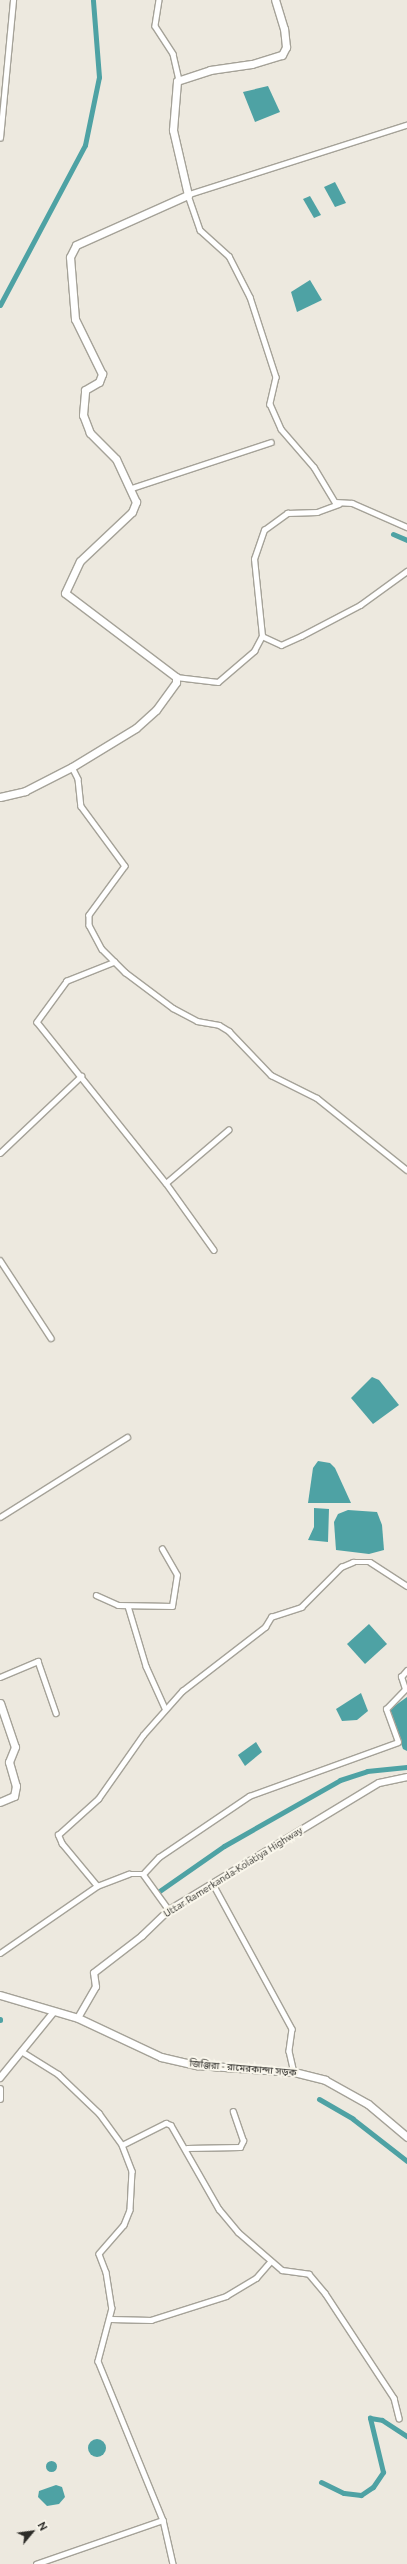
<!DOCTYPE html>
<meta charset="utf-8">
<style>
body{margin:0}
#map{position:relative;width:407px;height:2564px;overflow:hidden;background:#ede9df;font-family:Ubuntu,"Noto Sans Bengali",sans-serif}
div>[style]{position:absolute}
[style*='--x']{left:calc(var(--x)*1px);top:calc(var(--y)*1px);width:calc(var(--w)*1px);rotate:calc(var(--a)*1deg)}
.water>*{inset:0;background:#4ea2a4}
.round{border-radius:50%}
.canal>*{height:5px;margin:-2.5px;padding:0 2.5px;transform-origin:2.5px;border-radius:2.5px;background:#4ea2a4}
.roads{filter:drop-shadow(1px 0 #a5a298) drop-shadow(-1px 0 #a5a298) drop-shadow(0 1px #a5a298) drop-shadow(0 -1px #a5a298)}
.minor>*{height:4.5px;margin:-2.25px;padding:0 2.25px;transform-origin:2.25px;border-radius:2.25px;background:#fff}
.tertiary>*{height:6px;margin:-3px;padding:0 3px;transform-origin:3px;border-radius:3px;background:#fff}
.secondary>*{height:7px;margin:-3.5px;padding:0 3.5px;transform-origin:3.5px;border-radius:3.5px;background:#fff}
.primary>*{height:7px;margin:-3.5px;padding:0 3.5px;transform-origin:3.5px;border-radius:3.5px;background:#fff}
span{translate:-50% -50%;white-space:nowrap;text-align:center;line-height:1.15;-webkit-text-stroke:4px #faf7ec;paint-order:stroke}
.street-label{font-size:10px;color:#2d2c28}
.north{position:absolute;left:12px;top:2512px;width:40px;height:40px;-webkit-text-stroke:3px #faf7ec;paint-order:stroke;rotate:61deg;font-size:11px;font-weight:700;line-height:16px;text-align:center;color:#2d2c28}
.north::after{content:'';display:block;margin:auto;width:14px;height:18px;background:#2d2c28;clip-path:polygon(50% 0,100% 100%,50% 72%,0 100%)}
</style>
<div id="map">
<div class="water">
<i style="clip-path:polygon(268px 86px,280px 112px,255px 122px,243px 92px)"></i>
<i style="clip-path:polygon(335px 182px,346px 203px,335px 207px,324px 187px)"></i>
<i style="clip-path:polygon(310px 196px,321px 215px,314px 218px,303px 199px)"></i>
<i style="clip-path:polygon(310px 280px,322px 300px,297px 312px,291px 292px)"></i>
<i style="clip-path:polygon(372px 1377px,379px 1380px,399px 1405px,373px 1424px,351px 1398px)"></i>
<i style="clip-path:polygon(318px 1461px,330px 1463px,335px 1468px,351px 1503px,308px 1503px,313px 1468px)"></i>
<i style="clip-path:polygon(314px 1508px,329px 1509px,328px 1542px,308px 1540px,314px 1527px)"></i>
<i style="clip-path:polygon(348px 1510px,377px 1512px,382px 1525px,384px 1550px,369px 1554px,336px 1550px,334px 1522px,338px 1514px)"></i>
<i style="clip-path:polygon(369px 1624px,387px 1644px,365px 1664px,347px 1644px)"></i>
<i style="clip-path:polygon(361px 1693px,368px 1711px,357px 1720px,342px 1721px,336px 1709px)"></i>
<i style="clip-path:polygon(407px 1697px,407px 1751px,403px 1749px,389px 1710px)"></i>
<i style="clip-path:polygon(256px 1742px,262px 1752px,245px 1766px,238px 1755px)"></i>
<i class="round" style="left:88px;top:2439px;width:18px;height:18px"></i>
<i class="round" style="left:45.5px;top:2460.5px;width:11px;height:11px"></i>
<i style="clip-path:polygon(56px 2485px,62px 2487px,65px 2497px,59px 2504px,47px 2506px,38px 2497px,39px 2491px)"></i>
</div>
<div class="canal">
<i style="--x:0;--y:305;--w:181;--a:-62"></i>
<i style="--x:85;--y:145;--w:69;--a:-78.4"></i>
<i style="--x:99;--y:77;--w:77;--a:-94.5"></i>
<i style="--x:393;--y:534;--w:15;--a:23"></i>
<i style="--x:158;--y:1892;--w:80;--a:-34.9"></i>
<i style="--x:224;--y:1846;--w:133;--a:-29.6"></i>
<i style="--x:340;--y:1780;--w:28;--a:-18"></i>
<i style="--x:367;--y:1771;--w:40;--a:-5.7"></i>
<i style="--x:0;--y:2020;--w:1;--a:-90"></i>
<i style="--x:319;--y:2099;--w:39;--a:30"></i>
<i style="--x:353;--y:2119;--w:68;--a:37.9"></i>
<i style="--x:321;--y:2482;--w:25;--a:26"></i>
<i style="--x:344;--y:2493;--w:17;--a:7"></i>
<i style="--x:361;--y:2495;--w:14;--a:-34"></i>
<i style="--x:373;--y:2487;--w:18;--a:-56"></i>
<i style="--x:383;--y:2472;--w:56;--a:-103.5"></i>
<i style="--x:370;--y:2418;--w:12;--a:9"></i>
<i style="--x:382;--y:2420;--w:30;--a:33"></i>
</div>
<div class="roads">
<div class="minor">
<i style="--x:159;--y:0;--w:26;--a:99"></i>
<i style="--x:155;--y:26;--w:33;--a:57"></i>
<i style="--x:173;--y:54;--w:26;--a:77"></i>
<i style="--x:407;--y:125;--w:230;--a:162.3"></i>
<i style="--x:188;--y:195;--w:37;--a:71"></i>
<i style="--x:200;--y:230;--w:39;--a:42"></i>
<i style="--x:229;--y:256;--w:46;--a:62.9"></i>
<i style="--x:250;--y:297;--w:84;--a:72"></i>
<i style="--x:276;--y:377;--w:28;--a:103"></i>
<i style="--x:270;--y:404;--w:27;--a:66"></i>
<i style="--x:281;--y:429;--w:50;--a:49"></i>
<i style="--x:314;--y:467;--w:41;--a:59"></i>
<i style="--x:335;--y:502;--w:17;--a:3"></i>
<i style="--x:352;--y:503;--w:60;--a:23.6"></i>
<i style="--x:0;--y:138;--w:139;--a:-84.6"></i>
<i style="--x:132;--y:488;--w:146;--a:-18.3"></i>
<i style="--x:262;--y:636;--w:77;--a:-95.9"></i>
<i style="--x:254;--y:559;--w:31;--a:-71"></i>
<i style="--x:264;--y:530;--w:29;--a:-36"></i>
<i style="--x:287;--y:513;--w:30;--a:-2"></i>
<i style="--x:317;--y:512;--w:23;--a:-20"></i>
<i style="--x:176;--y:677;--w:42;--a:6.8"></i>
<i style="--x:218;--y:682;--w:48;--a:-40.7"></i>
<i style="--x:254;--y:651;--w:17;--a:-62"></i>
<i style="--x:262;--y:636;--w:21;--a:25"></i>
<i style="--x:281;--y:645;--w:22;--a:-24"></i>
<i style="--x:301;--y:636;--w:67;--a:-27.7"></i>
<i style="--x:360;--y:605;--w:58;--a:-35.9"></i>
<i style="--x:72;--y:767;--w:13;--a:63"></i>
<i style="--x:78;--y:779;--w:27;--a:84"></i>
<i style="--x:81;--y:806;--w:74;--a:53.7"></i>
<i style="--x:125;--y:866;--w:61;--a:126.3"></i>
<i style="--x:89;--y:915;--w:10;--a:90"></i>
<i style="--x:89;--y:925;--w:27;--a:62"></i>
<i style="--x:102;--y:949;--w:33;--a:45"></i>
<i style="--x:125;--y:972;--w:60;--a:36.9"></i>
<i style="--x:173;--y:1008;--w:27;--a:28"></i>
<i style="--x:197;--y:1021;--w:22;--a:10"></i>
<i style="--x:219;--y:1025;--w:12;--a:31"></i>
<i style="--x:229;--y:1031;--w:61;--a:46.3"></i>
<i style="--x:271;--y:1075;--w:51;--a:26.6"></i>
<i style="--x:317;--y:1098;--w:115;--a:38.7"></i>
<i style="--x:115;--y:962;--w:52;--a:158.4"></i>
<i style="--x:67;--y:981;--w:51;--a:126.2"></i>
<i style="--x:37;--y:1022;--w:206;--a:51.3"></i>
<i style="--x:166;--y:1183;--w:82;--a:54.4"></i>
<i style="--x:0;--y:1153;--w:112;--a:-43.5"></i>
<i style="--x:166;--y:1183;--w:82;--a:-40.5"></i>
<i style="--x:0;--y:1260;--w:93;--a:56.8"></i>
<i style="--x:0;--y:1517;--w:150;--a:-32.2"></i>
<i style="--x:96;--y:1595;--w:24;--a:24"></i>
<i style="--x:118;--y:1605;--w:54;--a:1.1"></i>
<i style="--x:172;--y:1606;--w:31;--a:-81"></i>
<i style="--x:177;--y:1575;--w:30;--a:-120"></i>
<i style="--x:128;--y:1606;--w:63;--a:73.3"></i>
<i style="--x:146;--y:1666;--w:46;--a:65.7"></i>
<i style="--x:0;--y:1677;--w:41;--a:-22.8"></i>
<i style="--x:38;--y:1661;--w:55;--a:70.9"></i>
<i style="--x:143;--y:1874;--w:23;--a:-47"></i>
<i style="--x:159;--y:1857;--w:109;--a:-34.1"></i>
<i style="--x:249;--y:1796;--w:158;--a:-19.9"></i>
<i style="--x:398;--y:1742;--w:35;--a:-110"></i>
<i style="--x:386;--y:1709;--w:28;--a:-46"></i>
<i style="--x:405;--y:1689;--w:13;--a:-108"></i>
<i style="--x:401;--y:1677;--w:9;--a:-49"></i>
<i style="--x:213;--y:1884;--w:165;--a:61.4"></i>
<i style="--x:292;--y:2029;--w:22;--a:98"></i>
<i style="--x:289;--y:2051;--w:22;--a:77"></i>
<i style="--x:97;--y:1886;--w:55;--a:-129.8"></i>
<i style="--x:62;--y:1844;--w:10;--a:-114"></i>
<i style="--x:58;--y:1835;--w:54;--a:-42"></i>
<i style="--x:98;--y:1799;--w:78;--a:-54.9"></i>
<i style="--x:143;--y:1735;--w:59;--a:-48.4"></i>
<i style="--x:182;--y:1691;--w:105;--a:-37.6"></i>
<i style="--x:265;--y:1627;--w:12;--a:-59"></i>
<i style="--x:271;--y:1617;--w:32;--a:-18"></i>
<i style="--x:301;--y:1607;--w:57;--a:-45"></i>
<i style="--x:341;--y:1567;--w:13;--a:-23"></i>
<i style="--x:353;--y:1562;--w:17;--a:0"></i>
<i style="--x:370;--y:1562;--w:44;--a:33"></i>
<i style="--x:0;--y:1953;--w:118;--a:-34.6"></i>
<i style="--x:97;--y:1886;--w:34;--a:-21"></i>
<i style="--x:129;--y:1874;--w:14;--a:0"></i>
<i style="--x:143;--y:1874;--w:44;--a:54.2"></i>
<i style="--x:21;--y:2051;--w:44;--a:31.9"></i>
<i style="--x:58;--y:2074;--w:57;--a:43.6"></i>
<i style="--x:99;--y:2113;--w:39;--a:54"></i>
<i style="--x:122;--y:2145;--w:28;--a:69"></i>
<i style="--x:132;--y:2171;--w:39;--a:93"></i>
<i style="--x:130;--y:2210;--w:16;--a:112"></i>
<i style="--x:124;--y:2225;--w:38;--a:131"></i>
<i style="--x:99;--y:2254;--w:19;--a:69"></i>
<i style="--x:106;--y:2272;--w:36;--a:81"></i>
<i style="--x:112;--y:2308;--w:55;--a:104.8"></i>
<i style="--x:98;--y:2361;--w:172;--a:67.8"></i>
<i style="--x:122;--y:2145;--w:49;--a:-26.6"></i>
<i style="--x:166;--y:2123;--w:5;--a:22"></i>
<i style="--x:171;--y:2125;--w:97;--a:60.3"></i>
<i style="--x:219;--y:2209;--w:30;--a:50"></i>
<i style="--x:238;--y:2232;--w:58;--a:40.8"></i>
<i style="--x:282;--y:2270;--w:27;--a:8"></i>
<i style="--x:309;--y:2274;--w:25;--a:50"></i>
<i style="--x:325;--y:2293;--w:126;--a:56.7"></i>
<i style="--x:394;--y:2398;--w:21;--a:76"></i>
<i style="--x:187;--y:2148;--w:53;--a:-1.1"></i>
<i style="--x:240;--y:2147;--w:7;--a:-63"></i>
<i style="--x:243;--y:2141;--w:31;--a:-109"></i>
<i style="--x:111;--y:2319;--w:40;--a:1.4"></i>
<i style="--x:151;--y:2320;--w:79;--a:-17.7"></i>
<i style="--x:226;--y:2296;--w:35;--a:-31"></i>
<i style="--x:256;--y:2278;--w:21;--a:-49"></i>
<i style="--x:36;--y:2564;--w:134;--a:-19.1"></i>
<i style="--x:163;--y:2520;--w:45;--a:77.2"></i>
</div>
<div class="tertiary">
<i style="--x:78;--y:2018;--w:36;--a:-60"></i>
<i style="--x:96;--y:1987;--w:14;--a:-98"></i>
<i style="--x:94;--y:1973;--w:61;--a:-37.6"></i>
<i style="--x:142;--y:1936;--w:37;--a:-44"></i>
<i style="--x:169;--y:1910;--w:245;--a:-31.2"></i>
<i style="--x:379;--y:1783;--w:29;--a:-12"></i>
<i style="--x:0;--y:2078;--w:84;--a:-50.8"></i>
<i style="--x:0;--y:2089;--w:10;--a:90"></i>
</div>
<div class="secondary">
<i style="--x:0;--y:797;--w:26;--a:-13"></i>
<i style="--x:25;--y:791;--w:53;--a:-27.1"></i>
<i style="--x:72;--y:767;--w:75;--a:-31.4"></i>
<i style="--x:136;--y:728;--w:27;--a:-42"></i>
<i style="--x:156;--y:710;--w:34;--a:-54"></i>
<i style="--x:176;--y:682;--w:5;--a:-90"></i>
<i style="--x:176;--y:677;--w:139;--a:-142.9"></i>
<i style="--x:65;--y:593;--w:35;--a:-65"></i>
<i style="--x:80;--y:561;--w:71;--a:-43.3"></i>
<i style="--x:132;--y:512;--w:11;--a:-68"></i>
<i style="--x:136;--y:502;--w:47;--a:-114.9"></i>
<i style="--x:116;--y:459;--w:37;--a:-135"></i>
<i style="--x:90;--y:433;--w:19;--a:-111"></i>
<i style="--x:83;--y:415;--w:25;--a:-85"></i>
<i style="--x:85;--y:390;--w:16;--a:-30"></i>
<i style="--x:99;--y:382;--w:9;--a:-69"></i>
<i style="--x:102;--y:374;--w:61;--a:-116.1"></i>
<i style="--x:75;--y:319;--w:62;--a:-94.6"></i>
<i style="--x:70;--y:257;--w:13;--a:-63"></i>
<i style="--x:76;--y:245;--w:123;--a:-24.1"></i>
<i style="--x:188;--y:195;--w:67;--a:-103"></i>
<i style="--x:173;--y:130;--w:49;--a:-85.3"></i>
<i style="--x:177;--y:81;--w:35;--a:-18"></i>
<i style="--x:210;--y:70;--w:42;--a:-8.1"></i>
<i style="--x:252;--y:64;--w:31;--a:-17"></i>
<i style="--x:282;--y:55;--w:9;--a:-63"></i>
<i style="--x:286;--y:47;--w:18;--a:-96"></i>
<i style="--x:284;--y:29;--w:30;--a:-107"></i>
<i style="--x:0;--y:1703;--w:46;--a:71.2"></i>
<i style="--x:15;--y:1747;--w:16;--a:112"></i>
<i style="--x:9;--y:1762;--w:25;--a:74"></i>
<i style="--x:16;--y:1786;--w:10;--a:101"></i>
<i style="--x:14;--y:1796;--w:15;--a:157"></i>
</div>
<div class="primary">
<i style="--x:0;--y:1995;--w:81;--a:16.4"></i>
<i style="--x:78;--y:2018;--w:92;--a:25.2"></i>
<i style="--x:161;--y:2057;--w:37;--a:13"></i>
<i style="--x:197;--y:2065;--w:97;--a:4.1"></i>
<i style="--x:294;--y:2072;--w:32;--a:14"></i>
<i style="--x:325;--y:2080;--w:49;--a:29.2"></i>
<i style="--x:368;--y:2104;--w:51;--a:40.2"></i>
</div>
</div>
<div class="street-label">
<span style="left:233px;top:1872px;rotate:-32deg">Uttar Ramerkanda-Kolatiya Highway</span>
<span style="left:243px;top:2068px;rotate:5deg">জিঞ্জিরা - রামেরকান্দা সড়ক</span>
</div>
<div class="north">N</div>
</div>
